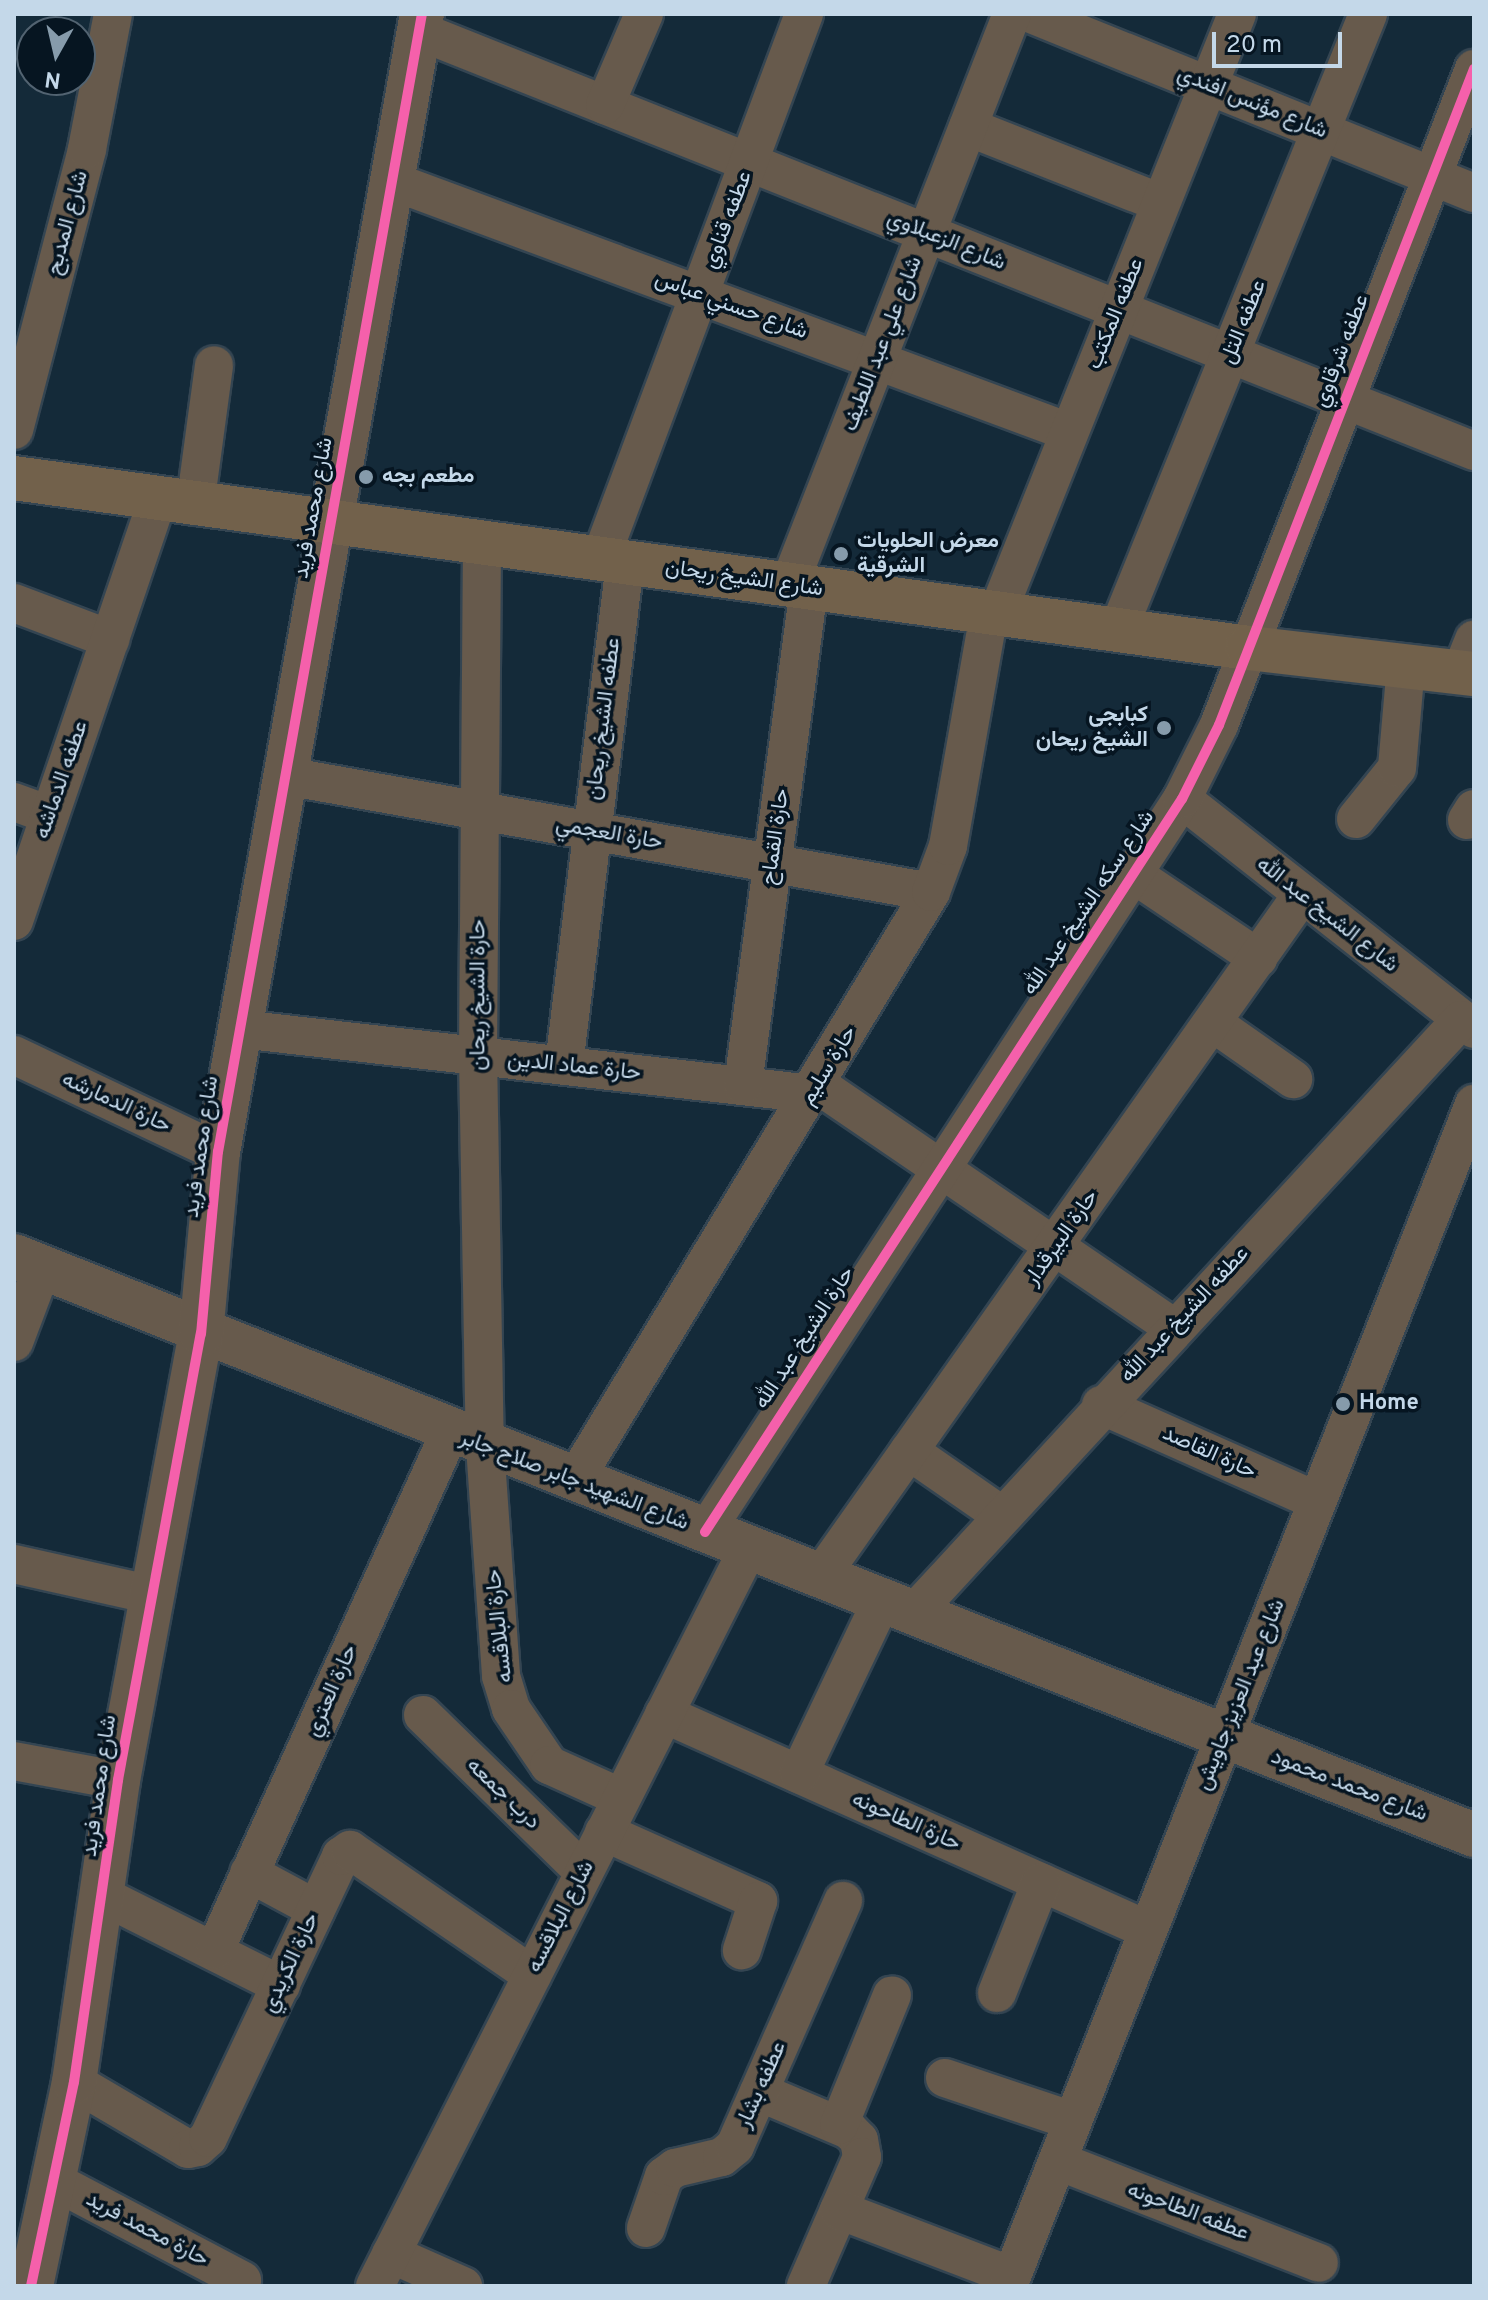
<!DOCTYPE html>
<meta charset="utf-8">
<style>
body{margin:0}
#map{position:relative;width:1488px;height:2300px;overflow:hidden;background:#142a39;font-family:Overpass,Vazirmatn,sans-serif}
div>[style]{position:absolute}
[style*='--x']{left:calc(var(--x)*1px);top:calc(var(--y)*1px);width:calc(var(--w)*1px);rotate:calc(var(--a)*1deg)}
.roads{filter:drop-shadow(2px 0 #344552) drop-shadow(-2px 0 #344552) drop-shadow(0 2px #344552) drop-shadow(0 -2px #344552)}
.minor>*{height:38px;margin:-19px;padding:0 19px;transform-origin:19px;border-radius:19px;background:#675a4c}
.tertiary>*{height:44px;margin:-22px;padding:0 22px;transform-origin:22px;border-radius:22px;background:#675a4c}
.secondary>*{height:44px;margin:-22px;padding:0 22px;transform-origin:22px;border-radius:22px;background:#72614b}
.cycleway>*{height:10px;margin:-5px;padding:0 5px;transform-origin:5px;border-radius:5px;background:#f560ab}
.dots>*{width:22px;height:22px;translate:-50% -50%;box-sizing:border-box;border:4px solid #061521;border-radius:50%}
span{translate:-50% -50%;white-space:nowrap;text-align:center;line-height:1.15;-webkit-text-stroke:7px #061521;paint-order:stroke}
.street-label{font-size:22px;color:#c4d8e9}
.poi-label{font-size:22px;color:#c4d8e9;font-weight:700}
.left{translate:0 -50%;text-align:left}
.right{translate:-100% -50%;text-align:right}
.frame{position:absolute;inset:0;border:16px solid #c4d8e9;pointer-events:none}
.north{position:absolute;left:16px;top:16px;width:80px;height:80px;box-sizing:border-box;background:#061521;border:2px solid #526371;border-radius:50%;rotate:188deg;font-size:22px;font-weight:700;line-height:32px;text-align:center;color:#c4d8e9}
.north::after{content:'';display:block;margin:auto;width:28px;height:36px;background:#869bab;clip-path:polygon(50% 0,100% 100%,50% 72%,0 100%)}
.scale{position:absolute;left:1212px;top:32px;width:130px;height:36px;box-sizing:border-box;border:4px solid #c4d8e9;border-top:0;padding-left:10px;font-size:24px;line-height:28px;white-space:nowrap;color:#c4d8e9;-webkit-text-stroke:6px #061521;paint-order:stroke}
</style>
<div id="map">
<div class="roads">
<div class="minor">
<i style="--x:1031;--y:14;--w:478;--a:22"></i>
<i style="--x:419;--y:31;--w:1136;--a:21.71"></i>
<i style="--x:605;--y:105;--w:99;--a:-66.8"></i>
<i style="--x:968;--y:127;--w:207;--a:21.5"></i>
<i style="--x:392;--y:181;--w:722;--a:20.34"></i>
<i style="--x:14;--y:430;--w:290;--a:-75.4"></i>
<i style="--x:87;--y:149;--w:137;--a:-79.1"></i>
<i style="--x:195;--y:506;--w:142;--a:-82.3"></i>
<i style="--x:482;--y:544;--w:512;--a:90.45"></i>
<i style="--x:478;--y:1056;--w:390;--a:89"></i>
<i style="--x:485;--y:1446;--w:231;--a:86"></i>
<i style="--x:501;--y:1676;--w:34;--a:73"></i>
<i style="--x:511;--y:1709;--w:68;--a:55.8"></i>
<i style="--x:549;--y:1765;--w:78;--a:24.3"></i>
<i style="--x:600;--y:560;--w:583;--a:-69.51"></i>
<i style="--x:789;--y:585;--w:613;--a:-68.67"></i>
<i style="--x:14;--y:603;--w:103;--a:20.6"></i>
<i style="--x:997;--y:614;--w:646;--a:-68.2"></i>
<i style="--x:1118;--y:630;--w:665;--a:-67.91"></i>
<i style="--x:1461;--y:672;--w:35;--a:-68"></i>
<i style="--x:286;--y:776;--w:655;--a:10.2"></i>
<i style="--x:1182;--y:799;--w:372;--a:38.2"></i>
<i style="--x:14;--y:802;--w:38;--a:20"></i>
<i style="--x:1356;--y:819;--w:65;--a:-51.2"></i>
<i style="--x:1397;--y:768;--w:102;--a:-85"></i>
<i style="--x:1467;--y:820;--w:13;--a:-58"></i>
<i style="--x:1133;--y:874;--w:151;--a:33.9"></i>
<i style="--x:14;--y:921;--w:445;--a:-71.2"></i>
<i style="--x:1213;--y:1023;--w:98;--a:35"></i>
<i style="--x:240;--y:1029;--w:576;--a:6.48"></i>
<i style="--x:14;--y:1055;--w:226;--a:25.4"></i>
<i style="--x:564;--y:1065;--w:506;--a:-83.07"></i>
<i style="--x:743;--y:1085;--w:501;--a:-82.44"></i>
<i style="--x:818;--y:1085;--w:431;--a:34.3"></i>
<i style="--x:14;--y:1342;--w:79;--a:-69.3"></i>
<i style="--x:1101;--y:1405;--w:236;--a:24"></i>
<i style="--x:909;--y:1451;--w:111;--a:34.7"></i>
<i style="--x:574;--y:1481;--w:689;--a:-58.78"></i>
<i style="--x:931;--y:892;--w:49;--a:-69.7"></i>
<i style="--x:948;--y:846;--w:237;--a:-80"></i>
<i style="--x:705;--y:1532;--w:875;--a:-56.95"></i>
<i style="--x:1182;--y:799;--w:83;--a:-63.4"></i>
<i style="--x:1219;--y:725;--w:704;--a:-68.76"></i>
<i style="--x:14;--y:1564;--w:142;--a:12.6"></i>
<i style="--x:820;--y:1577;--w:834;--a:-54.77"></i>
<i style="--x:913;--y:1614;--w:808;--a:-47.31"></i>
<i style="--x:664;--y:1714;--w:530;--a:24.05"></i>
<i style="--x:423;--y:1715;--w:225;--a:44.3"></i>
<i style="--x:14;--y:1761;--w:106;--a:10.4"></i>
<i style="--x:799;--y:1774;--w:191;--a:-64.5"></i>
<i style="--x:604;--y:1832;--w:169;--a:24.1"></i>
<i style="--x:758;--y:1901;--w:52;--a:108.1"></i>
<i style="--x:249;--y:1873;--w:76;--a:28.2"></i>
<i style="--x:105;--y:1897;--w:197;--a:26.6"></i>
<i style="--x:215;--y:1950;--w:569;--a:-65.6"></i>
<i style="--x:997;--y:1993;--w:119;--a:-68.4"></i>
<i style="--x:945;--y:2078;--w:135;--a:18.6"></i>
<i style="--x:74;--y:2082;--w:132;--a:30.4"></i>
<i style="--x:188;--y:2149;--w:10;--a:-11"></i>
<i style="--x:198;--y:2147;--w:13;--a:-42"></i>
<i style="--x:208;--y:2138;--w:312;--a:-64.7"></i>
<i style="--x:341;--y:1856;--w:11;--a:-34"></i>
<i style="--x:350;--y:1850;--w:221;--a:34.5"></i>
<i style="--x:759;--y:2092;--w:98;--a:22.9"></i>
<i style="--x:849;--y:2130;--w:14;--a:45"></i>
<i style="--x:859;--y:2140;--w:17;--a:80"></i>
<i style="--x:862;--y:2157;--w:141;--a:113.5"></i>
<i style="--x:839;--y:2125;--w:140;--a:-67.8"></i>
<i style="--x:1058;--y:2161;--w:280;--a:21.3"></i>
<i style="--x:52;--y:2180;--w:215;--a:27.8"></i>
<i style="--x:839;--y:2210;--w:185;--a:20.9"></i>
<i style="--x:646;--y:2228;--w:55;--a:-70.9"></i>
<i style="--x:664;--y:2176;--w:14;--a:-36"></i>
<i style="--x:675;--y:2168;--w:48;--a:-13.2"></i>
<i style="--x:722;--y:2157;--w:17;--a:-40"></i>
<i style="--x:735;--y:2146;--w:268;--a:-66.2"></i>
<i style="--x:391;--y:2254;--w:79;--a:24"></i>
<i style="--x:375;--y:2286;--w:826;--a:-63.16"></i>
<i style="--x:1008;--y:2286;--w:1271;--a:-68.48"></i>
</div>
<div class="tertiary">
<i style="--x:14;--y:1256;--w:1571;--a:21.63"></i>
<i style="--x:31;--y:2286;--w:208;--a:-78.1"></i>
<i style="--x:74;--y:2082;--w:305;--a:-81.7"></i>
<i style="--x:118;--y:1780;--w:454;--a:-79.5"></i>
<i style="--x:201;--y:1334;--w:183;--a:-84.7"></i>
<i style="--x:218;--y:1152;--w:1156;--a:-79.84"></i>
</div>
<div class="secondary">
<i style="--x:14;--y:478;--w:1246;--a:7.84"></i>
<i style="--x:1248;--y:648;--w:227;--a:6.6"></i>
</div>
</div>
<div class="cycleway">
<i style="--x:705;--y:1532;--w:875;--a:-56.95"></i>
<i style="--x:1182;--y:799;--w:83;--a:-63.4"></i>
<i style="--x:1219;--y:725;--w:704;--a:-68.76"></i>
<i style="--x:31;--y:2286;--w:208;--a:-78.1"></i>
<i style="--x:74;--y:2082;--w:305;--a:-81.7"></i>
<i style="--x:118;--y:1780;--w:454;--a:-79.5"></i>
<i style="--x:201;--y:1334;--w:183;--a:-84.7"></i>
<i style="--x:218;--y:1152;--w:1156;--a:-79.84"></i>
</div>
<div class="dots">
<i style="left:366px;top:477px;background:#869bab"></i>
<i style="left:841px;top:554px;background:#869bab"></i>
<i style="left:1164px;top:728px;background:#869bab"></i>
<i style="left:1343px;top:1404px;background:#869bab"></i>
</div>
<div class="street-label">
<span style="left:1252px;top:103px;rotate:22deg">شارع مؤنس افندي</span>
<span style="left:728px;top:220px;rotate:-69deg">عطفه قناوي</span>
<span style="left:68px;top:223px;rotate:-75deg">شارع المدبح</span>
<span style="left:946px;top:241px;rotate:22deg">شارع الزعبلاوي</span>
<span style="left:731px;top:306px;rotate:20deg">شارع حسني عباس</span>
<span style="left:1116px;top:314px;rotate:-68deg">عطفه المكتب</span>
<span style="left:1244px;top:322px;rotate:-68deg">عطفه التل</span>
<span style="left:883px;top:344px;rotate:-69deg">شارع علي عبد اللطيف</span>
<span style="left:1342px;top:351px;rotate:-69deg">عطفه شرقاوي</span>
<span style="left:314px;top:508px;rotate:-80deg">شارع محمد فريد</span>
<span style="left:744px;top:579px;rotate:8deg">شارع الشيخ ريحان</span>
<span style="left:604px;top:719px;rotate:-83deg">عطفه الشيخ ريحان</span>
<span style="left:62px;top:780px;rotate:-71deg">عطفه الدماشه</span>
<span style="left:609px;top:834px;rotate:10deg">حارة العجمي</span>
<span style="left:776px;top:837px;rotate:-82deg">حارة القماح</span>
<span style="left:1089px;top:903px;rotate:-56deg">شارع سكه الشيخ عبد الله</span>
<span style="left:1327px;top:915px;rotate:38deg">شارع الشيخ عبد الله</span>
<span style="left:479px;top:995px;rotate:-90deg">حارة الشيخ ريحان</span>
<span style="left:829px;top:1066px;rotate:-59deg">حارة سليم</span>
<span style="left:574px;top:1067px;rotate:6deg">حارة عماد الدين</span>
<span style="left:116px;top:1103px;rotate:25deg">حارة الدمارشه</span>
<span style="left:202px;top:1147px;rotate:-82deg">شارع محمد فريد</span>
<span style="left:1062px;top:1238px;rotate:-55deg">حارة البيرقدار</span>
<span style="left:1185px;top:1315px;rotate:-47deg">عطفه الشيخ عبد الله</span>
<span style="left:805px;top:1338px;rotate:-57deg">حارة الشيخ عبد الله</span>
<span style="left:1209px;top:1453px;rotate:24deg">حارة القاصد</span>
<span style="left:574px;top:1481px;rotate:21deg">شارع الشهيد جابر صلاح جابر</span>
<span style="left:500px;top:1626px;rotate:-96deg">حارة البلاقسه</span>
<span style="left:332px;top:1691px;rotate:-66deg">حارة العتري</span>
<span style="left:1241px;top:1695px;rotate:-68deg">شارع عبد العزيز جاويش</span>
<span style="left:100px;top:1786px;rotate:-82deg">شارع محمد فريد</span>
<span style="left:1349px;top:1786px;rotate:21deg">شارع محمد محمود</span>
<span style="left:503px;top:1794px;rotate:44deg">درب جمعه</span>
<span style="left:906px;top:1822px;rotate:24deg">حارة الطاحونه</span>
<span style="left:561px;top:1917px;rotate:-63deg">شارع البلاقسه</span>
<span style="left:291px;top:1963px;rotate:-65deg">حارة الكريدي</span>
<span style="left:762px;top:2085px;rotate:-66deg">عطفه بشار</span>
<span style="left:1188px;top:2212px;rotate:21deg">عطفه الطاحونه</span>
<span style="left:147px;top:2230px;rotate:28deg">حارة محمد فريد</span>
</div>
<div class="poi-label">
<span class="left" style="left:382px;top:477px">مطعم بجه</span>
<span class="left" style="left:857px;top:554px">معرض الحلويات<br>الشرقية</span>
<span class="right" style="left:1148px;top:728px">كبابجى<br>الشيخ ريحان</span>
<span class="left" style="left:1359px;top:1404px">Home</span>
</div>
<div class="frame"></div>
<div class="north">N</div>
<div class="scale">20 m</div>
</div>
